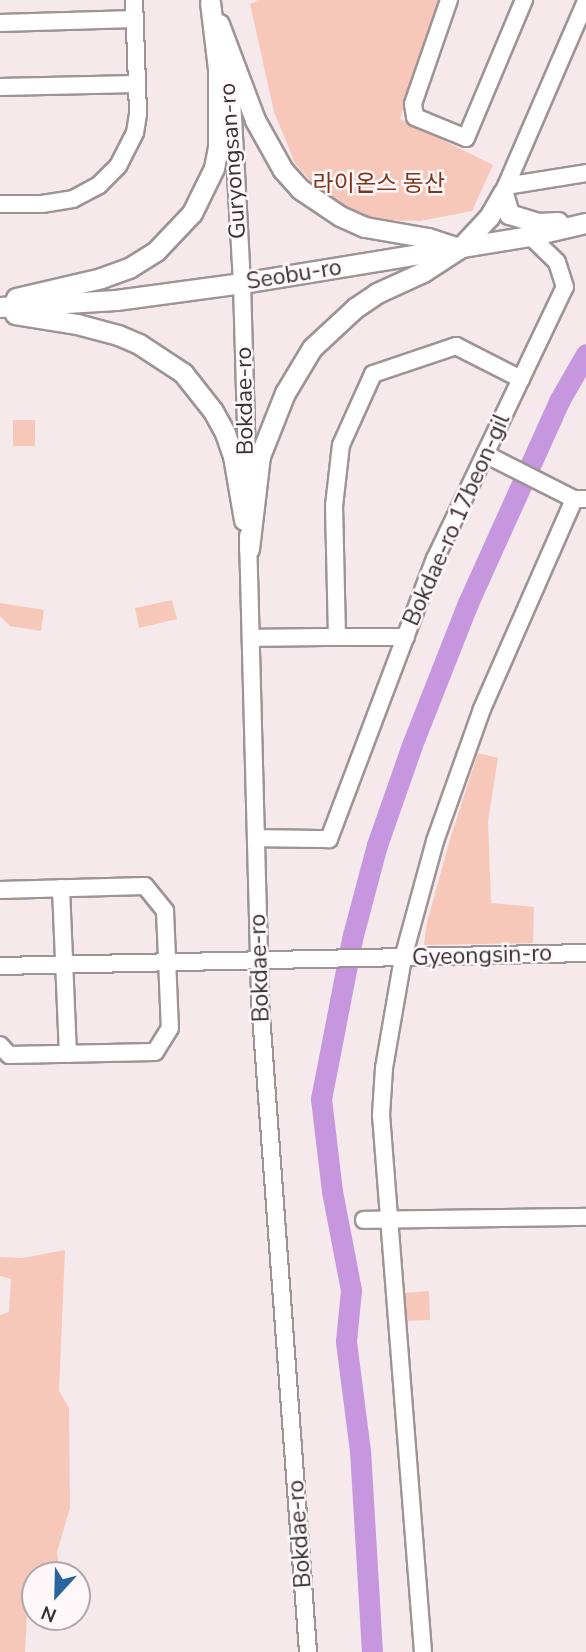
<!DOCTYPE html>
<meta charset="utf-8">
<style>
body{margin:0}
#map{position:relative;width:586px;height:1652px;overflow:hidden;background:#f5e9ec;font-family:"Nunito Sans","Noto Sans KR",sans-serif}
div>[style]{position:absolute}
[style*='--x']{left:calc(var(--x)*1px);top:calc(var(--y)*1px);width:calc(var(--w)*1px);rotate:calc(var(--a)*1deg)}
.green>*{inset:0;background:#f7c8b9}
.river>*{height:21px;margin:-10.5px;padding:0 10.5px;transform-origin:10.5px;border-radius:10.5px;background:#c696de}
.roads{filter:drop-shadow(2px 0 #9e9396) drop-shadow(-2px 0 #9e9396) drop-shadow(0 2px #9e9396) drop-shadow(0 -2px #9e9396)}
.minor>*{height:16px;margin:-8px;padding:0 8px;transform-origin:8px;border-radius:8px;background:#fff}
.major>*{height:19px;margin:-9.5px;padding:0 9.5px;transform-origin:9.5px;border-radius:9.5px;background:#fff}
span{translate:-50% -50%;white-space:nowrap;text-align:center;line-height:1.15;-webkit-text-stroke:5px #fff7fa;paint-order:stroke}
.street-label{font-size:23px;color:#373233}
.park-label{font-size:23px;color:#813317}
.north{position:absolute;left:21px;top:1561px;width:70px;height:70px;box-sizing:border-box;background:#fff7fa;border:2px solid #afa8aa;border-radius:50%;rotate:202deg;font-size:19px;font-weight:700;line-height:28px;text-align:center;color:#373233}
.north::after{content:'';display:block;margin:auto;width:24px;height:32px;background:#2a649c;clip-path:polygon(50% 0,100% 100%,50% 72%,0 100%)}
</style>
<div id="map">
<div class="green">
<i style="clip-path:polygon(260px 0,438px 0,400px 119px,493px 165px,472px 211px,420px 221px,380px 220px,350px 211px,321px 193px,295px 163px,274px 112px,250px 4px)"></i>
<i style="clip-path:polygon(13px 420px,35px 420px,35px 446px,13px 446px)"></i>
<i style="clip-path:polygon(172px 600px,177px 619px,139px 628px,135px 608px)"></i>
<i style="clip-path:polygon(0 603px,44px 610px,41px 631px,10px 626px,0 616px)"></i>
<i style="clip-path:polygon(478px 753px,498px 758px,488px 821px,491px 903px,534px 907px,533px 943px,424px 945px,427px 922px,451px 836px)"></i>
<i style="clip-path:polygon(65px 1250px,59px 1391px,69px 1408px,70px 1508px,57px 1552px,60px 1575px,35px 1575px,35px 1611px,27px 1614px,25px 1652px,0 1652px,0 1315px,9px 1312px,11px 1279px,0 1276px,0 1257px,23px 1258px)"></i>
<i style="clip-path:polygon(429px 1291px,430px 1320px,406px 1321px,404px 1293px)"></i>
</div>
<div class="river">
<i style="--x:372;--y:1652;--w:201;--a:-93.4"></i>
<i style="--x:360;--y:1451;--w:111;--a:-97.3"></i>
<i style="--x:346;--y:1341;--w:51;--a:-84.4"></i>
<i style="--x:351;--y:1290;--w:101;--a:-100.9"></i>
<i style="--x:332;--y:1191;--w:93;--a:-96.8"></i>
<i style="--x:321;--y:1099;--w:167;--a:-79"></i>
<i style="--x:353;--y:935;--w:93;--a:-75.1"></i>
<i style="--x:377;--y:845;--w:106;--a:-70.7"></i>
<i style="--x:412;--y:745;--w:153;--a:-68.5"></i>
<i style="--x:468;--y:603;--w:222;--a:-65.7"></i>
<i style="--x:559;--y:401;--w:54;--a:-60.1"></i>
</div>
<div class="roads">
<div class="minor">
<i style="--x:449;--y:0;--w:110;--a:109.1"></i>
<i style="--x:413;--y:104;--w:13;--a:81"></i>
<i style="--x:415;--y:117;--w:55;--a:22.4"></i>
<i style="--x:466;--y:138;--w:150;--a:-67.2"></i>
<i style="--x:0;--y:23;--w:135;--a:-1.7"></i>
<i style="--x:224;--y:54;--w:46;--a:79.9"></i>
<i style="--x:232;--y:99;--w:184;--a:86.9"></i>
<i style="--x:242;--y:283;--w:217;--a:88.4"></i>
<i style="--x:0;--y:87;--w:137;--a:-1.3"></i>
<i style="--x:506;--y:186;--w:81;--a:-9.2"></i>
<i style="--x:503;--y:193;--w:209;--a:-66.6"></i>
<i style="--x:0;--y:204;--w:42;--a:0"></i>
<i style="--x:42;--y:204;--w:31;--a:-9"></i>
<i style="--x:73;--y:199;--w:30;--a:-28"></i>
<i style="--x:99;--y:185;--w:27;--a:-45"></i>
<i style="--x:118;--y:166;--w:37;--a:-63"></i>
<i style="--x:135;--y:133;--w:20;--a:-81"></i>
<i style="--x:138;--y:113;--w:113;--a:-92"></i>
<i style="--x:485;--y:454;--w:100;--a:26.8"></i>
<i style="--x:574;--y:499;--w:12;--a:0"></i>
<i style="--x:248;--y:536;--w:465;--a:88.5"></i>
<i style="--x:260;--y:1001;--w:653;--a:85.78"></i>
<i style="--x:406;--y:637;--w:69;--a:180"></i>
<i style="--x:337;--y:637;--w:131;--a:-91.3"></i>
<i style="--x:334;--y:506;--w:61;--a:-83.5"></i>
<i style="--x:341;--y:445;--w:78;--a:-65.7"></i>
<i style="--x:373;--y:374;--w:88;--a:-18.6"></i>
<i style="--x:456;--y:346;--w:73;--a:26.9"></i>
<i style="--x:251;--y:638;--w:86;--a:-0.7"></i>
<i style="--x:256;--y:838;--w:73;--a:0.8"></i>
<i style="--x:329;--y:839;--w:299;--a:-69.3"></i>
<i style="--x:435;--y:559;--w:301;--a:-64.5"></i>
<i style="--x:565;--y:287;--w:26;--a:-108"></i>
<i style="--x:557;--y:262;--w:37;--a:-136"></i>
<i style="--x:61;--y:888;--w:166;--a:87.6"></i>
<i style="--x:0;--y:890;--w:145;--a:-1.6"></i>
<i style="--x:145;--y:886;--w:32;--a:51"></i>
<i style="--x:165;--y:911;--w:117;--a:87.6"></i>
<i style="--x:170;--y:1028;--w:28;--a:122"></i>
<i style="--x:155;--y:1052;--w:146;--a:178.8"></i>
<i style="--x:9;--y:1055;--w:13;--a:-132"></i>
<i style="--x:0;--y:966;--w:586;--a:-1.27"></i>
<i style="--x:364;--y:1220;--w:222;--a:-0.8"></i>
<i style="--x:423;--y:1652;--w:539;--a:-94.47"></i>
<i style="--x:381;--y:1115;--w:47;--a:-86.3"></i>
<i style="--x:384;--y:1068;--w:112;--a:-80.2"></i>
<i style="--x:403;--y:958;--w:121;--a:-74.7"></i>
<i style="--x:435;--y:841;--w:140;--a:-70.4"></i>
<i style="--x:482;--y:709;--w:229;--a:-66.3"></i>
</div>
<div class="major">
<i style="--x:219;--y:24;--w:103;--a:69.4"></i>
<i style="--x:255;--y:120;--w:57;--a:60.8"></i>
<i style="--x:283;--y:170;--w:25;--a:48"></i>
<i style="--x:300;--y:189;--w:48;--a:34"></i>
<i style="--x:340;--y:216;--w:27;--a:24"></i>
<i style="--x:365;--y:227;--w:64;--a:9.9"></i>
<i style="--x:428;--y:238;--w:29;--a:18"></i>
<i style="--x:503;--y:193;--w:22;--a:74"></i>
<i style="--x:509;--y:214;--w:30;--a:17"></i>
<i style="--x:538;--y:223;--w:20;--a:-3"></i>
<i style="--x:16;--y:298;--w:87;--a:-13.2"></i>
<i style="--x:101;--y:278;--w:30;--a:-20"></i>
<i style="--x:129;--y:268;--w:32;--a:-32"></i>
<i style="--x:156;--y:251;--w:52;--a:-46.5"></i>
<i style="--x:192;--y:213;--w:50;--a:-63.9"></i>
<i style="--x:214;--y:168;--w:21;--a:-79"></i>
<i style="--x:218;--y:147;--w:78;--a:-90"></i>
<i style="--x:218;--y:69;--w:67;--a:-96.8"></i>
<i style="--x:0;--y:307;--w:116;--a:-3.5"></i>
<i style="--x:116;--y:300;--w:127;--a:-7.7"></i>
<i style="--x:242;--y:283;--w:292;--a:-9.3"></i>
<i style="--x:530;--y:236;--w:57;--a:-13.1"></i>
<i style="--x:15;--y:314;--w:63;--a:9.2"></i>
<i style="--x:77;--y:324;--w:42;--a:15"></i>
<i style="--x:118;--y:335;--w:23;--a:23"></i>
<i style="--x:139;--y:344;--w:53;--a:33.4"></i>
<i style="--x:183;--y:373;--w:48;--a:51.7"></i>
<i style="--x:213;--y:411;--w:25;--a:61"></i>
<i style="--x:225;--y:433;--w:24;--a:71"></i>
<i style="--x:233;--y:456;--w:65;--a:80.2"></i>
<i style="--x:249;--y:549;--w:94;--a:-83.3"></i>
<i style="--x:260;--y:456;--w:68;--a:-68.4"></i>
<i style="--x:285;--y:393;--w:52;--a:-59"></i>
<i style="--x:312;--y:348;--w:59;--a:-42.9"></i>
<i style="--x:355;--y:308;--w:27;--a:-34"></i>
<i style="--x:377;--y:293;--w:51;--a:-24.5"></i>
<i style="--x:423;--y:272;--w:44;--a:-33"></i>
<i style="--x:460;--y:248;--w:42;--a:-46.9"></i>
<i style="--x:489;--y:217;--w:28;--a:-60"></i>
</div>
</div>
<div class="street-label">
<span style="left:233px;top:161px;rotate:-94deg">Guryongsan-ro</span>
<span style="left:294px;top:275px;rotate:-9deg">Seobu-ro</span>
<span style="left:245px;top:401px;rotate:-91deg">Bokdae-ro</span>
<span style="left:457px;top:520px;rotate:-66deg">Bokdae-ro 17beon-gil</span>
<span style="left:482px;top:956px;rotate:-2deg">Gyeongsin-ro</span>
<span style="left:260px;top:968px;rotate:-92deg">Bokdae-ro</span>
<span style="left:300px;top:1534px;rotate:-94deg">Bokdae-ro</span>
</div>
<div class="park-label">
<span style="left:379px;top:184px">라이온스 동산</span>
</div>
<div class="north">N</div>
</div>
